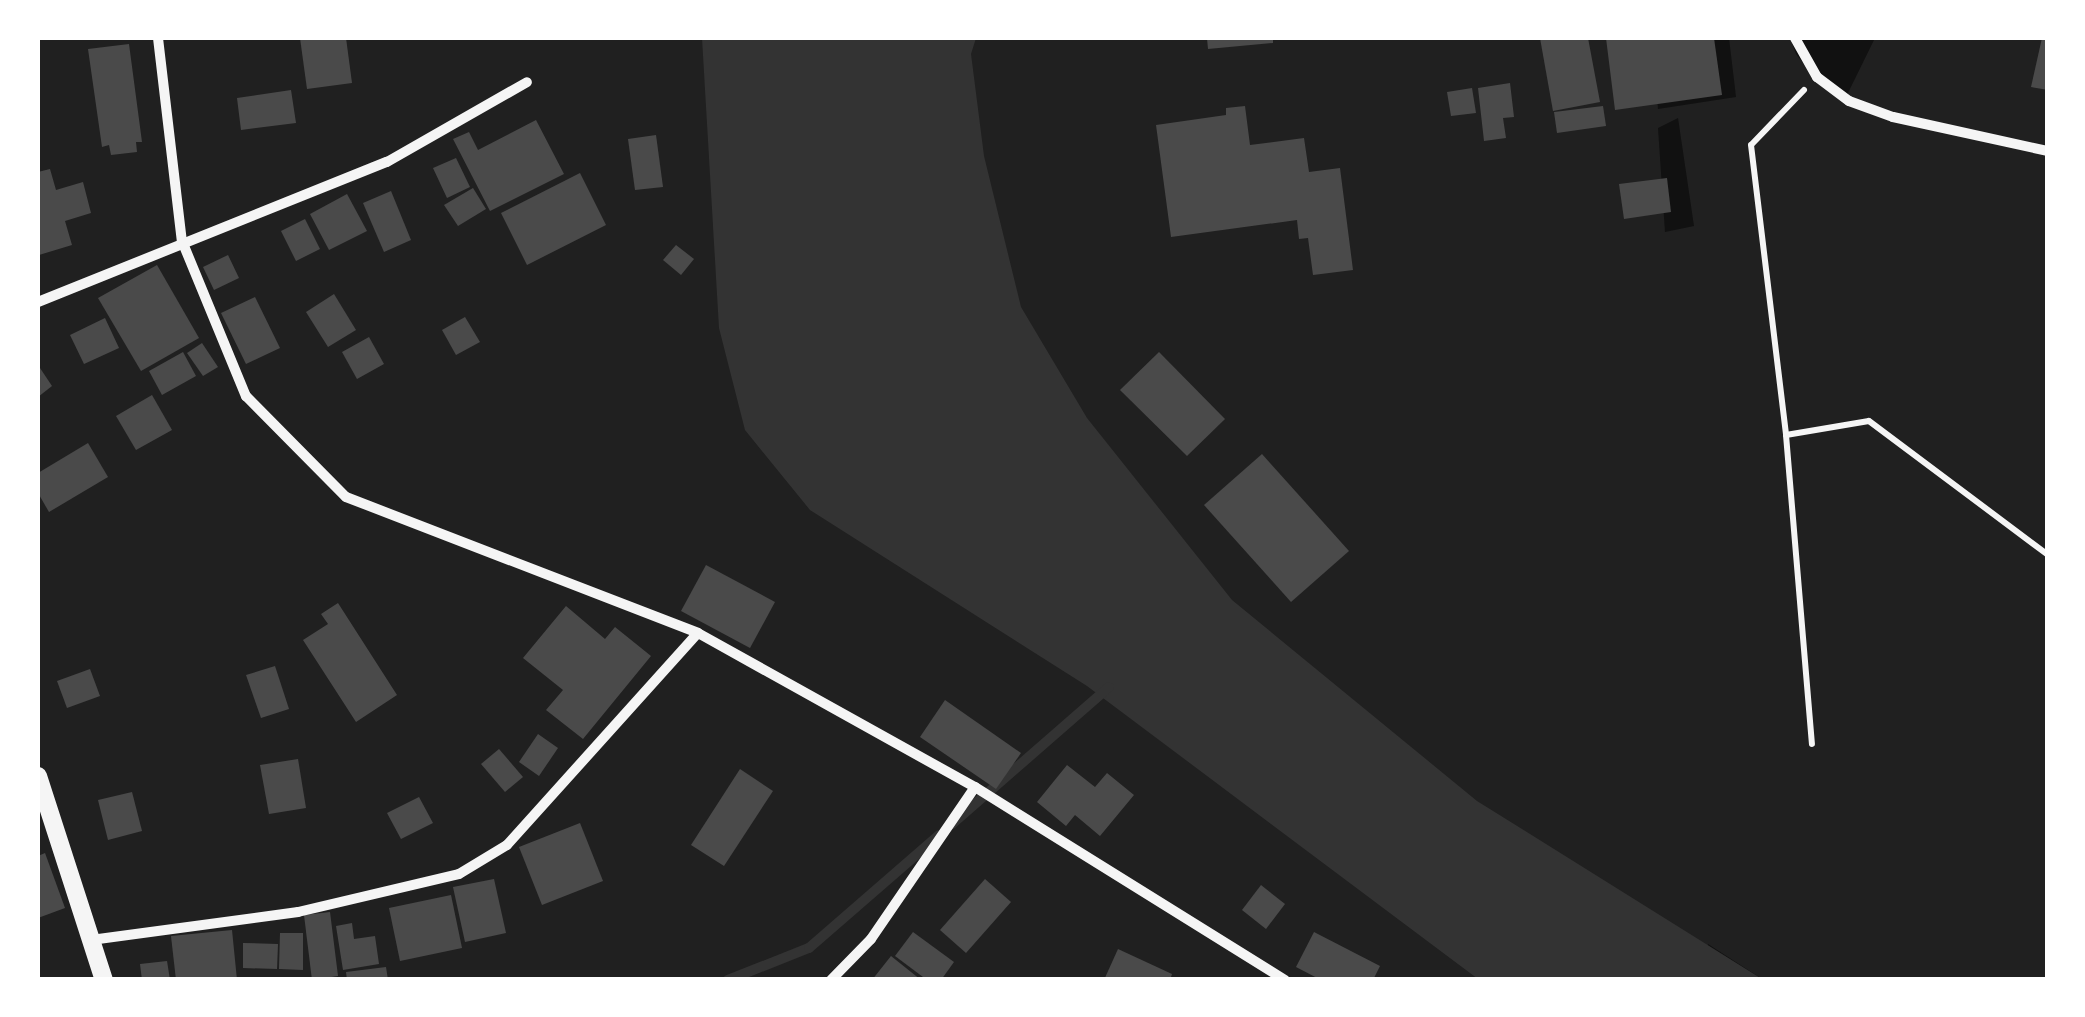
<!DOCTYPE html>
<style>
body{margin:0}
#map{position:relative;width:2085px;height:1017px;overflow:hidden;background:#111;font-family:"PT Sans",sans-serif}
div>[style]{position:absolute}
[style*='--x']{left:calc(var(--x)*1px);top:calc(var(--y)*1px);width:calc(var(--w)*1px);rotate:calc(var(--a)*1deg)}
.green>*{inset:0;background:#202020}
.water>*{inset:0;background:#333}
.stream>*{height:10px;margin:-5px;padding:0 5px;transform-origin:5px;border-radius:5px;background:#333}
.building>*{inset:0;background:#4a4a4a}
.path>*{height:6px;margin:-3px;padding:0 3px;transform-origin:3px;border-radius:3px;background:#f5f5f5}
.minor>*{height:10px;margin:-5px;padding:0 5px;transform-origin:5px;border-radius:5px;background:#f5f5f5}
.tertiary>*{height:18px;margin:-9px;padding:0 9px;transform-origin:9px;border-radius:9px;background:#f5f5f5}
span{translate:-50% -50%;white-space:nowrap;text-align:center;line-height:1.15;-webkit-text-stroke:8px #fff;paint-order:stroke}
.frame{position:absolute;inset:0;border:40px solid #fff;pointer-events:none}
</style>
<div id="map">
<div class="green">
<i style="clip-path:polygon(evenodd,38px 38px,1653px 38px,1658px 109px,1736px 97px,1729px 38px,1790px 38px,1796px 54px,1823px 88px,1844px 101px,1875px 38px,2047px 38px,2047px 979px,1762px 979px,1708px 944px,1709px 980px,38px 979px,38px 38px,1678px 118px,1694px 226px,1665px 232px,1658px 128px,1678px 118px)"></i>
</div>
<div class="water">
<i style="clip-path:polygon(702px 38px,976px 38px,971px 54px,984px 156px,1021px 307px,1087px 418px,1232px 600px,1477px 801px,1762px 979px,1478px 979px,1087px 686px,810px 510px,745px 430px,719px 328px)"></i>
</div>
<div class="stream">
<i style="--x:952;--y:824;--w:208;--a:-41.1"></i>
<i style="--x:728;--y:980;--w:87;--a:-21.6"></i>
<i style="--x:809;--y:948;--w:172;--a:-41"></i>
</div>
<div class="building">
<i style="clip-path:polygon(300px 38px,346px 38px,352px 83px,307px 89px)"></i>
<i style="clip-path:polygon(1207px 38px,1273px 38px,1273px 43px,1208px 49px)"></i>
<i style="clip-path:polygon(1540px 38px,1588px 38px,1600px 102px,1553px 111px)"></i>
<i style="clip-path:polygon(1606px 38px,1714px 38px,1722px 95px,1615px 110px)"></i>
<i style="clip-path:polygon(2042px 38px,2048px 38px,2048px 90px,2031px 87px)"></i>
<i style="clip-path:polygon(129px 44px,142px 142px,136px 142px,137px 152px,111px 155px,109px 145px,102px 147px,88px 49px)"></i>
<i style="clip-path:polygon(1510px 83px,1514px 117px,1503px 118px,1506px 138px,1484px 141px,1478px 88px)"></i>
<i style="clip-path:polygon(1472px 88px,1476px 113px,1451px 116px,1447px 92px)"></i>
<i style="clip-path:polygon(291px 90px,296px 123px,241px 130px,237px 98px)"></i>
<i style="clip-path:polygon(1245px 106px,1250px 145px,1304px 138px,1309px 172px,1340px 168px,1353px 270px,1313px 275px,1308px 238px,1299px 239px,1297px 220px,1171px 237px,1156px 125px,1226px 115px,1226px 108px)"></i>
<i style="clip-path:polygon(1603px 106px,1606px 126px,1557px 133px,1554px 112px)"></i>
<i style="clip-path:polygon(536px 120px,564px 174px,490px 211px,453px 139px,469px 132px,478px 150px)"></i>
<i style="clip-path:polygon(656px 135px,663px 187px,635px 190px,628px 139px)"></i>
<i style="clip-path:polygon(456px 158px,470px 187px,447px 198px,433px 168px)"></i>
<i style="clip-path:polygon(50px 169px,56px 190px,83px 182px,91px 213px,65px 221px,72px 245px,39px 255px,38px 172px)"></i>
<i style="clip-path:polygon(580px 173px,606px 225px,527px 265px,501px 213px)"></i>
<i style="clip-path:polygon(1667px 178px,1671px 212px,1624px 219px,1619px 184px)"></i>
<i style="clip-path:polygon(473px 188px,486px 209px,458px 226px,444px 205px)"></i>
<i style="clip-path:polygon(391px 191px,411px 240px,384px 252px,363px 203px)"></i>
<i style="clip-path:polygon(347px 194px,367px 231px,329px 250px,310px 214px)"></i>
<i style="clip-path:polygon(305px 219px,320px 249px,296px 261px,281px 231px)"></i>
<i style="clip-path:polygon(676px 245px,694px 259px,681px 275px,663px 260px)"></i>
<i style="clip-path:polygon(228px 255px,239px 278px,214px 290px,203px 267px)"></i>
<i style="clip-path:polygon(157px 265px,199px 338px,141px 371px,98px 298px)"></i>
<i style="clip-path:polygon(334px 294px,356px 330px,328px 347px,306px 312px)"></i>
<i style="clip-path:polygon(255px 297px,280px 348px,246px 364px,221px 313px)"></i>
<i style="clip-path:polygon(465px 317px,480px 342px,456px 355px,442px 330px)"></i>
<i style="clip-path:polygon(105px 318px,119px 348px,84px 364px,70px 335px)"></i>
<i style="clip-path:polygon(369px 337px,384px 364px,357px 379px,342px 352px)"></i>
<i style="clip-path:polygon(202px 343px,218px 367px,203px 376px,187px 353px)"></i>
<i style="clip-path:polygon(183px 352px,196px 376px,162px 395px,149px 371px)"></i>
<i style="clip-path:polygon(1159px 352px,1225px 419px,1187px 456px,1120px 390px)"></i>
<i style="clip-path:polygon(38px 365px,52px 386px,38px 397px)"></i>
<i style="clip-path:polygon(152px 395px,172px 430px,136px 450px,116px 416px)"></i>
<i style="clip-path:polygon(88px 443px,108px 477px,49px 512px,38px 493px,38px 473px)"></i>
<i style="clip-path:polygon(1262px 454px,1349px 551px,1291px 602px,1204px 505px)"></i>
<i style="clip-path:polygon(706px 565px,775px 602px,750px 648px,681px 611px)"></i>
<i style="clip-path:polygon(338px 603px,397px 695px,356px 722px,303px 640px,328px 624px,321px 614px)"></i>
<i style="clip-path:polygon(566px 606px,605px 639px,615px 627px,651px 656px,583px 739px,546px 710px,563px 690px,523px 658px)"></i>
<i style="clip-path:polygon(275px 666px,289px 709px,261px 718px,246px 675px)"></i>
<i style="clip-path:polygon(90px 669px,100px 696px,67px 708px,57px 681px)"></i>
<i style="clip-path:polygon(945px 700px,1021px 753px,996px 789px,920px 737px)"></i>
<i style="clip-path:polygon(538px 734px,558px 748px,539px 776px,519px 762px)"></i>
<i style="clip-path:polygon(499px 749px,523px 777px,505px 792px,481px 764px)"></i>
<i style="clip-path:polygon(298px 759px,306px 808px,269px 814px,260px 765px)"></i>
<i style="clip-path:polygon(1067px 765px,1095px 787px,1107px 773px,1134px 795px,1100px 836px,1075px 815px,1066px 826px,1037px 802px)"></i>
<i style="clip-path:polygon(740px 769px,773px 791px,724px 866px,691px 845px)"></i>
<i style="clip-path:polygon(132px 792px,142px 831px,108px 840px,98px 800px)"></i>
<i style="clip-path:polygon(419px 797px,433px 823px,401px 839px,387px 813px)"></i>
<i style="clip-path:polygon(580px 823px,603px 881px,542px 905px,519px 847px)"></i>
<i style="clip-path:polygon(45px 853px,65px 908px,38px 918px,38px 856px)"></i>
<i style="clip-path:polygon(494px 879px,506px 933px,465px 942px,453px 887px)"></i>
<i style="clip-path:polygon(985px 879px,1011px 902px,966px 953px,940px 930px)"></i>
<i style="clip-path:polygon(1261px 885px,1285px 904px,1266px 929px,1242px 910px)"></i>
<i style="clip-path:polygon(451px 895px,462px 948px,400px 961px,389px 908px)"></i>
<i style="clip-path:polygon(330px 912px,338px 976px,312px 980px,304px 915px)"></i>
<i style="clip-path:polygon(352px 923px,354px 939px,375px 936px,379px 964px,343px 970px,336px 926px)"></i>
<i style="clip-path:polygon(232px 930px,237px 980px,176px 980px,171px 936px)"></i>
<i style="clip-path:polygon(913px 932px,954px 962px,941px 980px,927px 980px,895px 956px)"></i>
<i style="clip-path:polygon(1314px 932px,1380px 966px,1373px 980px,1321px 980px,1296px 967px)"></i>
<i style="clip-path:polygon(280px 933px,303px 933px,303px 970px,279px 969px)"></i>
<i style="clip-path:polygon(243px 943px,278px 944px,277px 969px,243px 968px)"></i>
<i style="clip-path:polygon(1118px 949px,1172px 974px,1170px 980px,1104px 980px)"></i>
<i style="clip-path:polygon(891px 956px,921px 980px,872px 980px)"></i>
<i style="clip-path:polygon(167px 961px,170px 980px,142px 980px,140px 964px)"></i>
<i style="clip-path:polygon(386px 967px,388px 980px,347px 980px,346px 972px)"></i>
</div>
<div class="path">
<i style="--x:1804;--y:90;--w:76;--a:133.9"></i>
<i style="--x:1751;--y:145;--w:292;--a:83.1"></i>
<i style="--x:1786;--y:435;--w:310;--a:85.2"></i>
<i style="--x:1786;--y:435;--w:84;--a:-9.6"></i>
<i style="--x:1869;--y:421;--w:224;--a:36.8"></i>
</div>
<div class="minor">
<i style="--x:158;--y:38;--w:204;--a:83.3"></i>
<i style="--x:182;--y:241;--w:168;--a:67.6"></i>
<i style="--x:246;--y:396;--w:142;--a:45.3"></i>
<i style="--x:346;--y:497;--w:377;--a:21.1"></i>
<i style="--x:698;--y:633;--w:317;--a:29.1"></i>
<i style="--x:975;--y:787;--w:365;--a:31.9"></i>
<i style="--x:1795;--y:38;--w:45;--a:60.6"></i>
<i style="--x:1817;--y:77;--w:40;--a:37"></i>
<i style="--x:1849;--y:101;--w:47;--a:20"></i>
<i style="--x:1893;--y:117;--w:159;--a:12.4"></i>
<i style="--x:38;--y:302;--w:376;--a:-21.9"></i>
<i style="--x:387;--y:162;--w:161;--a:-29.7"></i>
<i style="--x:91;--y:940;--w:209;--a:-7.7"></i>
<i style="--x:298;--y:912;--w:165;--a:-13.3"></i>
<i style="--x:459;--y:874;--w:56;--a:-31.1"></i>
<i style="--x:507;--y:845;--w:285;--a:-48"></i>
<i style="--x:831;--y:980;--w:57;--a:-45.7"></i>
<i style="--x:871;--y:939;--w:184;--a:-55.6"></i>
</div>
<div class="tertiary">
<i style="--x:38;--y:776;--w:214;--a:72.1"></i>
</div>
<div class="frame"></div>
</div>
